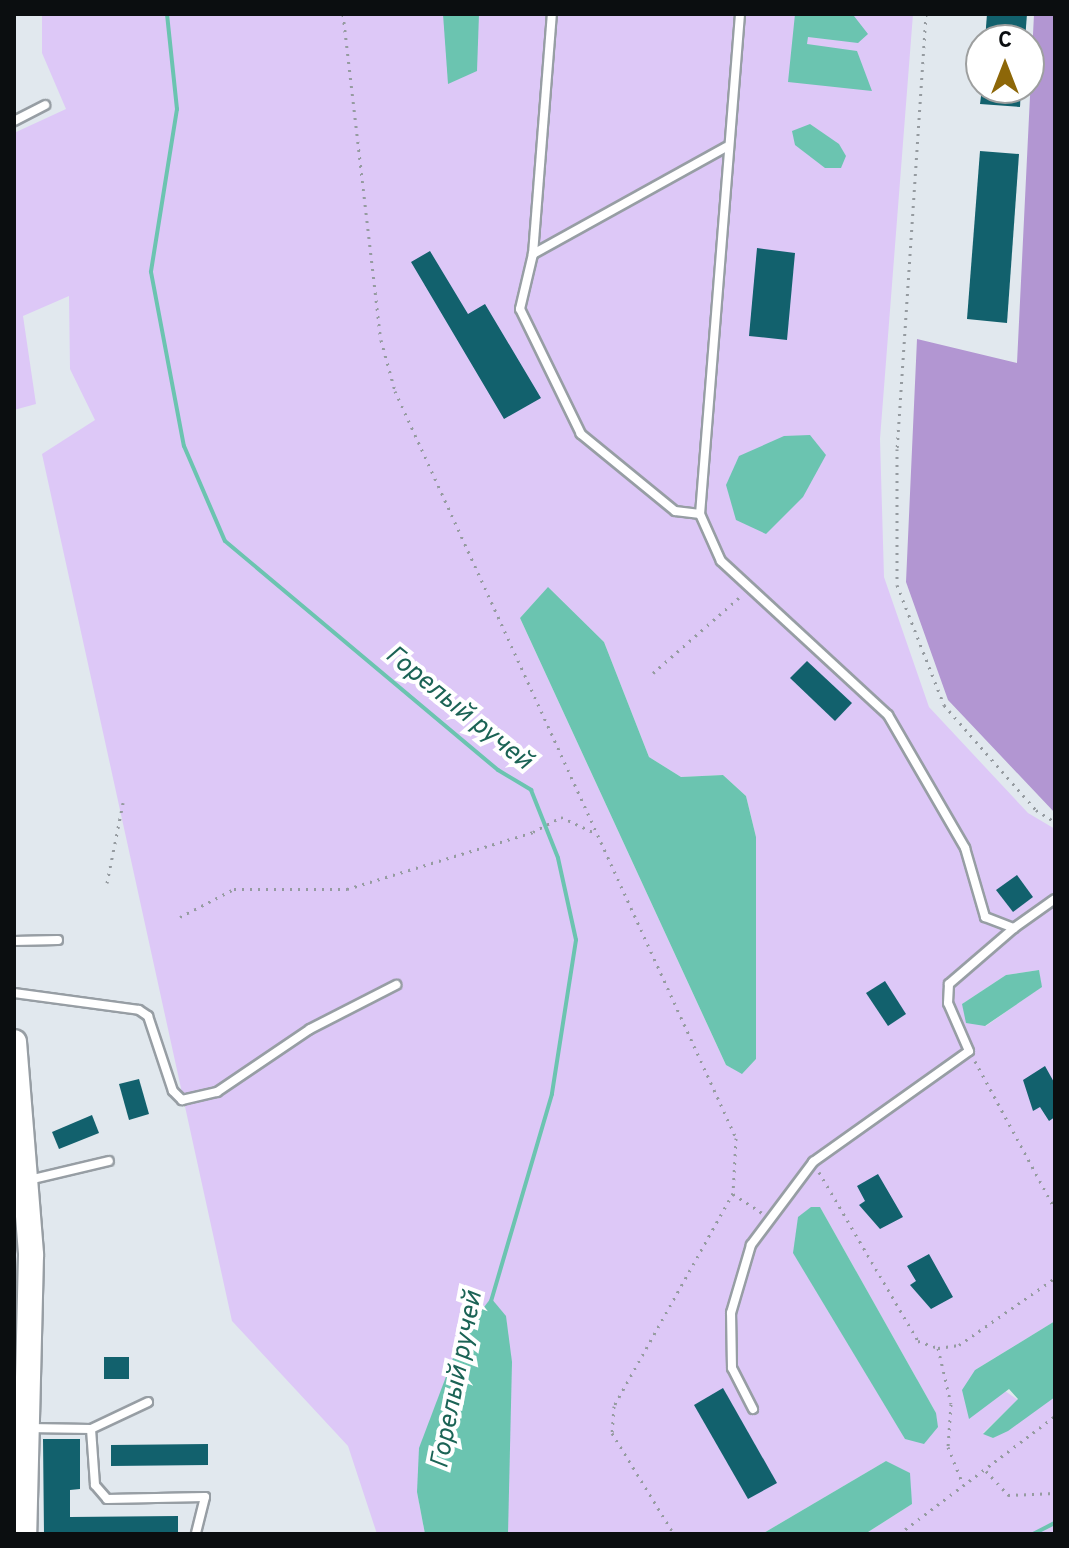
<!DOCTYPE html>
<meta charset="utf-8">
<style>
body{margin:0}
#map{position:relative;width:1069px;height:1548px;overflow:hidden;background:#e1e8ee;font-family:Overpass,sans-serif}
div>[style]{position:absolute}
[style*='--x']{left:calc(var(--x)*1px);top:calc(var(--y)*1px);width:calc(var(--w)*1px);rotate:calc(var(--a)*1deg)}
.green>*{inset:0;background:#ddc8f7}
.forest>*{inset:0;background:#b296d2}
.water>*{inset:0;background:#6bc4b0}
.stream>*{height:4px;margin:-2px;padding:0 2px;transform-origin:2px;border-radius:2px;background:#6bc4b0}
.building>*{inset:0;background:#12616d}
.path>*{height:3px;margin-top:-1.5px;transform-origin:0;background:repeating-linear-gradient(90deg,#959ba0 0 2px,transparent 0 8px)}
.roads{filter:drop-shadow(2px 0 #979ea4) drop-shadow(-2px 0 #979ea4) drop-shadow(0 2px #979ea4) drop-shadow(0 -2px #979ea4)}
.lane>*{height:8px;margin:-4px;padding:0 4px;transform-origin:4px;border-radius:4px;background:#fff}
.secondary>*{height:24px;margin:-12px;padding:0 12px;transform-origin:12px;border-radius:12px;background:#fff}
span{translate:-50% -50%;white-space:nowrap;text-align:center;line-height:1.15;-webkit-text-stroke:8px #fff;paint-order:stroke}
.water-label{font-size:26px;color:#1b6355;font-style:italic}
.frame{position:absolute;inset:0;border:16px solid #0b0e10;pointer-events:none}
.north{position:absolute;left:965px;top:24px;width:80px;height:80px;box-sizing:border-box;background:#fff;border:2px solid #9d9f9f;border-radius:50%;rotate:0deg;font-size:22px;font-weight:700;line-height:32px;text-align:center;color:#0b0e10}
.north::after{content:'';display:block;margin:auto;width:28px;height:36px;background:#8d6708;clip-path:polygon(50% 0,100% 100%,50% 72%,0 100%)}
</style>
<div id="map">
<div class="green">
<i style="clip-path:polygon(evenodd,42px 14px,913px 14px,880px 439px,884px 577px,929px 707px,1028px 813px,1055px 829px,1055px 1321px,975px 1370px,1018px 1400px,983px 1433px,993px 1438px,1055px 1397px,1055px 1534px,865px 1534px,912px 1504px,886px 1461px,762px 1534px,508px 1534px,506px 1444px,417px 1492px,425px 1534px,377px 1534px,348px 1446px,232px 1321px,42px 454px,95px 420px,70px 369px,69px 296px,23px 316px,36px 404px,14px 410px,14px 133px,66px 109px,42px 53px,42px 14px,548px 588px,604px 642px,649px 757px,681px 777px,723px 775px,746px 796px,756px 837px,756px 1059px,742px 1073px,726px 1065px,520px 618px,548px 588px,42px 14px,1039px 970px,1041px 987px,986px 1026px,962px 1004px,1006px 975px,1039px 970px,42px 14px,811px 1207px,820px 1207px,936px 1413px,905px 1439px,811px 1207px)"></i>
</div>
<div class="forest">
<i style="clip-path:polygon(1034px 14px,1055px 14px,1055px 813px,948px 700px,906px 582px,917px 339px,1017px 363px)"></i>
</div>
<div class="water">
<i style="clip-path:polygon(443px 14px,479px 14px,477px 71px,448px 84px)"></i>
<i style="clip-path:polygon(795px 14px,854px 16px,868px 34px,858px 43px,808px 37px,807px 44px,857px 51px,872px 91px,788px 82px)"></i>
<i style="clip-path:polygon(810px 124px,839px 144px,846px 156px,841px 168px,825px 168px,795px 145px,792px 131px)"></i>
<i style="clip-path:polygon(810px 435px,826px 455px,803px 497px,766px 534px,736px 520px,726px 485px,739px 456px,784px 436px)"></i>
<i style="clip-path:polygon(548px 587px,604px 642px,649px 757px,681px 777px,723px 775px,746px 796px,756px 837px,756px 1059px,742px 1074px,726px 1065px,520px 618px)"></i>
<i style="clip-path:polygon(1039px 970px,1042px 987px,985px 1026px,966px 1023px,962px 1004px,1006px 975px)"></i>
<i style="clip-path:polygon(811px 1207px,820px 1207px,936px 1413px,938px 1427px,924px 1444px,905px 1439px,793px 1253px,798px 1217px)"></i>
<i style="clip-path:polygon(491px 1298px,506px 1316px,512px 1362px,508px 1534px,425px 1534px,417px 1492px,419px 1448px,461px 1337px)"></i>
<i style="clip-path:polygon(1055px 1321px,1055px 1397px,1008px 1431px,993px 1438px,983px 1434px,1018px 1399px,1009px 1389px,969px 1419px,962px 1390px,975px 1370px)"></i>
<i style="clip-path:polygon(886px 1461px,910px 1473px,912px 1504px,865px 1534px,762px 1534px)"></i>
</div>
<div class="stream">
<i style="--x:167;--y:14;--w:96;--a:84"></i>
<i style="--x:177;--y:109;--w:165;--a:99.1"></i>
<i style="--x:151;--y:272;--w:177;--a:79.3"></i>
<i style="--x:184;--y:446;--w:103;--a:66.7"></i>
<i style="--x:225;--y:541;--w:356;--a:40"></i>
<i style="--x:498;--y:770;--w:39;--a:31"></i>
<i style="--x:531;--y:790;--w:73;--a:68.3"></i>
<i style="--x:558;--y:858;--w:84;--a:77.6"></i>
<i style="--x:576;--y:940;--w:156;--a:98.9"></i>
<i style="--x:552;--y:1094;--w:216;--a:106.4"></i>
<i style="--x:1033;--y:1534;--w:25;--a:-27"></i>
</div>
<div class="building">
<i style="clip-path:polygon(987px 14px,1027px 14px,1025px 40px,985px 40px)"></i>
<i style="clip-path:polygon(982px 88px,1021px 88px,1020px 107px,980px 104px)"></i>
<i style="clip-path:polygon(980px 151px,1019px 154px,1007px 323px,967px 319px)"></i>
<i style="clip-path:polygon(757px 248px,795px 253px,787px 340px,749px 336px)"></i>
<i style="clip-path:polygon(430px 251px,468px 314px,485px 304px,541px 398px,504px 419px,411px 262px)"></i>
<i style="clip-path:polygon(807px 661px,852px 703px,835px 721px,790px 678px)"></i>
<i style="clip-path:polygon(1017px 875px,1033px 897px,1013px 912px,996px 890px)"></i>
<i style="clip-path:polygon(885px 981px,906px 1014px,888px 1026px,866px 993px)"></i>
<i style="clip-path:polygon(1045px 1066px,1055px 1084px,1055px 1117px,1049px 1121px,1040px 1107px,1033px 1111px,1023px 1080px)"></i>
<i style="clip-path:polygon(139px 1079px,149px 1114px,129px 1120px,119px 1084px)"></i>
<i style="clip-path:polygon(92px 1115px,99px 1133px,59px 1149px,52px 1132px)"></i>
<i style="clip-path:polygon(878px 1174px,903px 1217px,880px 1229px,859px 1205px,865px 1201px,857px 1186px)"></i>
<i style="clip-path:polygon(929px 1254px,953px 1297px,931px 1309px,910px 1285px,916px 1281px,907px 1266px)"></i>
<i style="clip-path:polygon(104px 1357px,129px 1357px,129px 1379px,104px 1379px)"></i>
<i style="clip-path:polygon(723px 1388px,777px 1483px,748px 1499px,694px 1405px)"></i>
<i style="clip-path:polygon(43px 1439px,80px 1439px,80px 1489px,70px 1490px,70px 1517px,178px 1516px,178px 1534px,44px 1534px)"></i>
<i style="clip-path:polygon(208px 1444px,208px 1465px,111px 1466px,111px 1445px)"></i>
</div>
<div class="path">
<i style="--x:343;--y:14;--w:328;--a:83.4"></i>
<i style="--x:381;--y:340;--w:53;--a:74.6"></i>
<i style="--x:395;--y:391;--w:821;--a:65.46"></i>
<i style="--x:736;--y:1138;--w:55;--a:93.1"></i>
<i style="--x:733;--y:1193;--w:244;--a:119.2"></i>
<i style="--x:614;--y:1406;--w:27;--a:94"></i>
<i style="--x:612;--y:1433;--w:119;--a:58.5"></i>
<i style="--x:926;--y:14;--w:436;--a:93.8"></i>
<i style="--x:897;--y:449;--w:136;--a:90"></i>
<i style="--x:897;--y:585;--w:129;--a:68.6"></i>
<i style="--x:944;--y:705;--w:140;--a:48.8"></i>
<i style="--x:1036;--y:810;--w:22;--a:32"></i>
<i style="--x:653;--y:673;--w:117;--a:-41.2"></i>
<i style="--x:107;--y:883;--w:82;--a:-78.7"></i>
<i style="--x:180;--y:917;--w:61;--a:-27.4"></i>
<i style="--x:234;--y:889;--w:113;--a:0"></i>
<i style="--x:347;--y:889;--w:195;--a:-17"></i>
<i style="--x:533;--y:832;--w:32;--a:-28"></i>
<i style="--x:561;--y:817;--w:38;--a:25"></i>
<i style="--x:975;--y:1061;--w:168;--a:61.6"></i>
<i style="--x:819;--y:1172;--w:196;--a:59.6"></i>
<i style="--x:918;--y:1341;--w:21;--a:19"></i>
<i style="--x:938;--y:1348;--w:21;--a:-8"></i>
<i style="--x:959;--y:1345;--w:117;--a:-34.9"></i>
<i style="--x:733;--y:1194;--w:37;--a:33"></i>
<i style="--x:938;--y:1348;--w:57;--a:76.9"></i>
<i style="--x:951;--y:1404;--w:43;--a:94"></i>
<i style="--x:948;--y:1447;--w:40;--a:68"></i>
<i style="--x:986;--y:1471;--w:33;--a:47"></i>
<i style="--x:1008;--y:1495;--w:47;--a:-2.4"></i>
<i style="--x:899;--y:1534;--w:196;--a:-37.1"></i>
</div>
<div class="roads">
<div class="lane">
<i style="--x:740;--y:14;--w:502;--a:94.57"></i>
<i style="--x:700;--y:514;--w:51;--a:65.9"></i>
<i style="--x:721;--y:561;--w:227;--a:42.7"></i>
<i style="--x:888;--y:715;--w:154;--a:59.9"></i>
<i style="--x:965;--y:848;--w:72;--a:73.8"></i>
<i style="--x:985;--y:917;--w:31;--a:21"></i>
<i style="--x:1014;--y:928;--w:50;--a:-35.3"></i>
<i style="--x:14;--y:121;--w:35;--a:-27"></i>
<i style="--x:533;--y:254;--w:241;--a:-85.5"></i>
<i style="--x:700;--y:514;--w:25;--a:-173"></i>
<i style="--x:675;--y:511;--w:122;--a:-140.7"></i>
<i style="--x:581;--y:434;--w:139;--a:-116"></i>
<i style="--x:520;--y:309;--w:57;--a:-76.7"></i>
<i style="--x:533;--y:254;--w:221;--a:-29"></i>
<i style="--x:14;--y:941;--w:44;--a:-1.3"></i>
<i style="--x:14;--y:993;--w:126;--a:7.7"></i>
<i style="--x:139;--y:1010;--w:11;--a:34"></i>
<i style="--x:148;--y:1016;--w:79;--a:71.6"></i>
<i style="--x:173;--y:1091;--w:13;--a:45"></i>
<i style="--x:182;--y:1100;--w:36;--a:-13"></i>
<i style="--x:217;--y:1092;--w:112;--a:-34.1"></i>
<i style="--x:310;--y:1029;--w:97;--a:-27.1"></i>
<i style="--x:29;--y:1180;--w:82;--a:-13.4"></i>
<i style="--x:753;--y:1409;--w:46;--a:-117.1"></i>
<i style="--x:732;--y:1368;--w:55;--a:-91"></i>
<i style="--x:731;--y:1313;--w:71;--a:-73.6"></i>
<i style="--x:751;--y:1245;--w:104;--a:-53.2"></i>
<i style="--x:813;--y:1162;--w:191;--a:-35.4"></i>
<i style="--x:969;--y:1051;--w:52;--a:-113.6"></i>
<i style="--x:948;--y:1003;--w:19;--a:-87"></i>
<i style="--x:949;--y:984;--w:86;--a:-40.7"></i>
<i style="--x:28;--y:1428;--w:63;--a:0.9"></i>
<i style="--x:91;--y:1429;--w:63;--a:-25.3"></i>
<i style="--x:91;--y:1429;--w:56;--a:85.9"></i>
<i style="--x:95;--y:1485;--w:18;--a:49"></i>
<i style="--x:107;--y:1499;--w:98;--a:-1.2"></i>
<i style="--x:205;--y:1497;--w:38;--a:104"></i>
</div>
<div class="secondary">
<i style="--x:14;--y:1042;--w:214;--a:85.4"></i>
<i style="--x:31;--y:1255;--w:279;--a:91.4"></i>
</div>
</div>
<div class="water-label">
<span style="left:458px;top:709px;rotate:39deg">Горелый ручей</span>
<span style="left:458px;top:1380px;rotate:-79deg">Горелый ручей</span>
</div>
<div class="frame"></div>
<div class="north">С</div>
</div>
